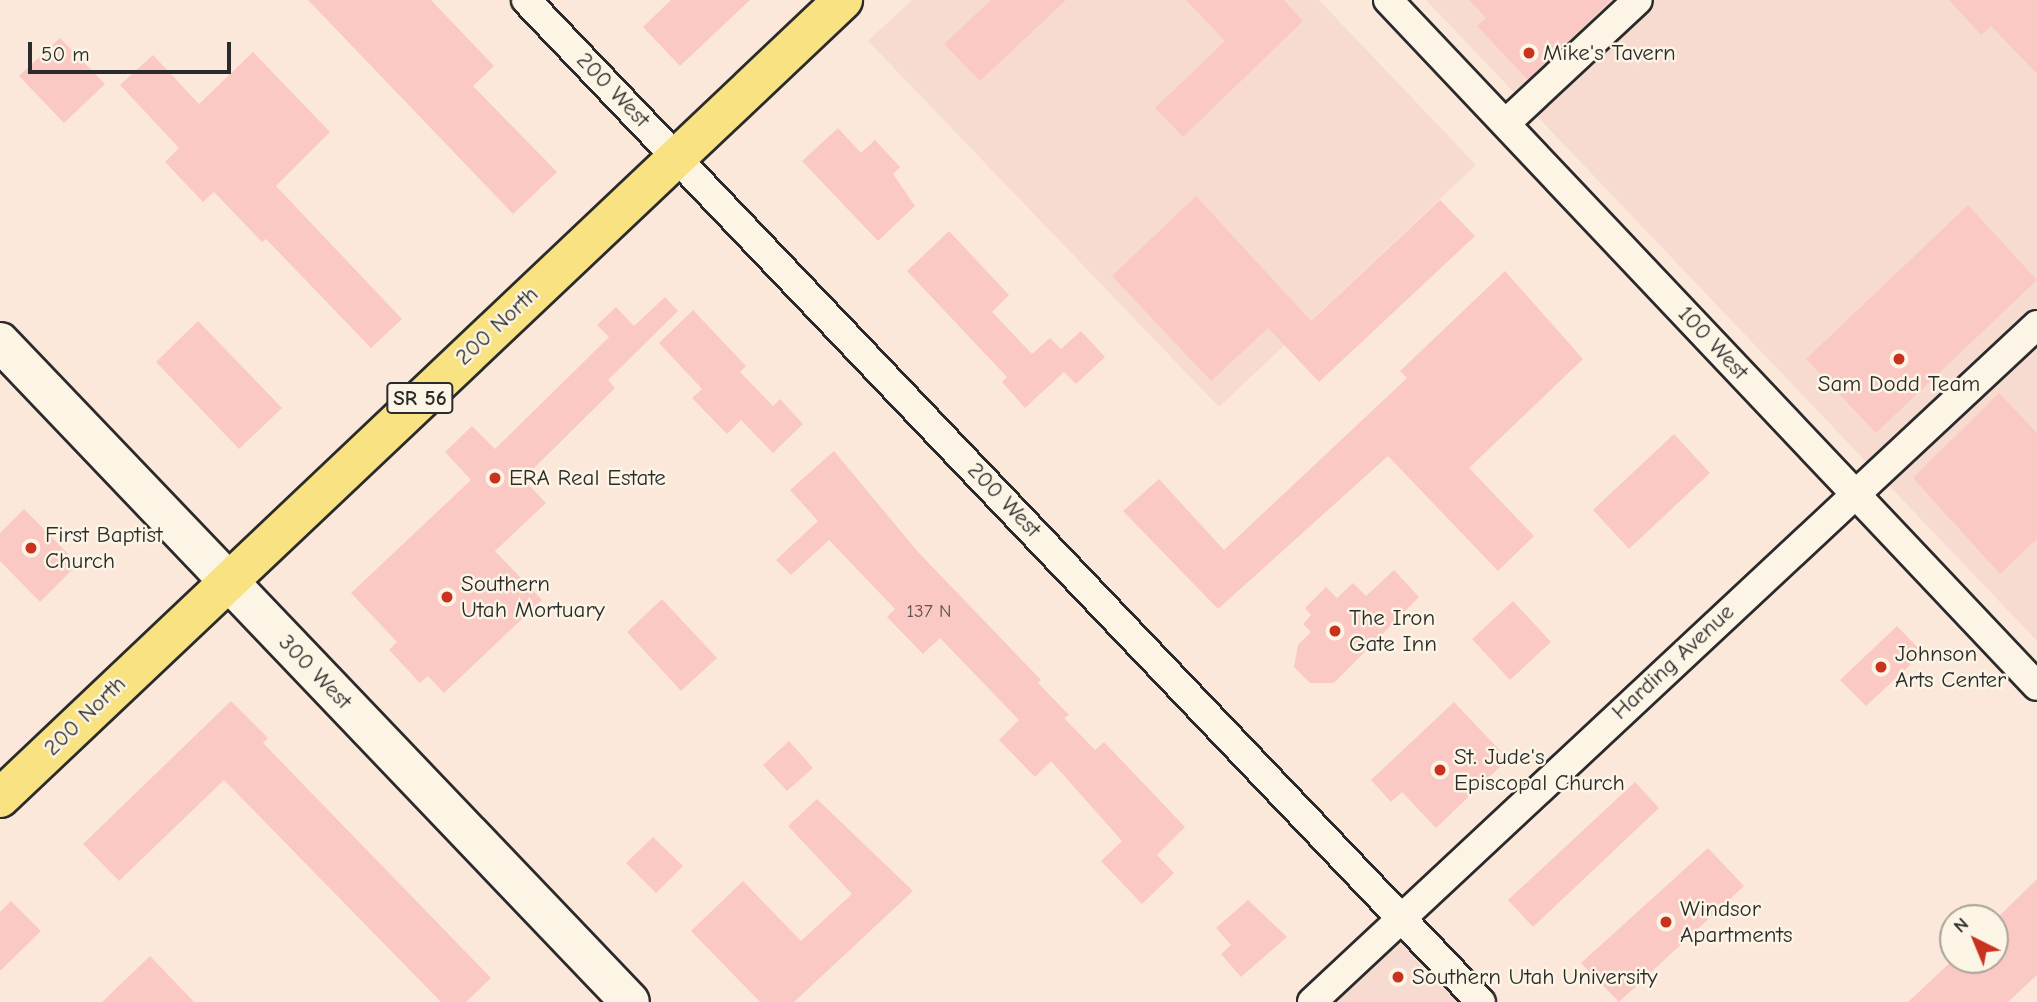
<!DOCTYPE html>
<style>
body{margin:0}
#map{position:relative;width:2037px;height:1002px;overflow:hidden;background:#fbe8db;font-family:"Comic Neue",sans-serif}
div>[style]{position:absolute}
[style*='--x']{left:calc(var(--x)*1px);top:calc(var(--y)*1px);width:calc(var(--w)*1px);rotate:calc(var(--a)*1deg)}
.built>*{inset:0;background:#f7dbd1}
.building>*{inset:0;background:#fac9c4}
.roads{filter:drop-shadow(2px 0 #2b2b2b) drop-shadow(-2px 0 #2b2b2b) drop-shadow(0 2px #2b2b2b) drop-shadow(0 -2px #2b2b2b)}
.street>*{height:28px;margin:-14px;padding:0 14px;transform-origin:14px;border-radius:14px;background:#fcf5e5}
.secondary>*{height:38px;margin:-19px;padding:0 19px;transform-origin:19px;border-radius:19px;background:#fcf5e5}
.primary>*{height:38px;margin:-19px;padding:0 19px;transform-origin:19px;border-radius:19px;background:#f8e281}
.dots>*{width:19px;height:19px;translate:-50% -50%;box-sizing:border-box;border:4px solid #fcf5e5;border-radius:50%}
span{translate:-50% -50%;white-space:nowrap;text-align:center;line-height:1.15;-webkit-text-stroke:5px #fcf5e5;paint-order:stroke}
.number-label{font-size:19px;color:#5f5251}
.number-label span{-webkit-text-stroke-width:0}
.shield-label span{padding:2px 5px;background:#fcf5e5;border:2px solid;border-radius:5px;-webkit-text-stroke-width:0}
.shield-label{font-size:21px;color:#2b2b2b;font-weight:700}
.poi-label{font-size:23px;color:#2b2b2b}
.left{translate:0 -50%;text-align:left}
.street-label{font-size:23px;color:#2b2b2b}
.north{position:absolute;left:1939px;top:904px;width:70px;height:70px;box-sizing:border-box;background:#fcf5e5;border:2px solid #a8a49b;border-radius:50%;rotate:317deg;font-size:19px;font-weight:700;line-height:28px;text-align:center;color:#2b2b2b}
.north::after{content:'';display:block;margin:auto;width:24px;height:32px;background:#c8321e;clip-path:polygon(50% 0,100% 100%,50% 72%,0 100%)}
.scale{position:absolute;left:28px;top:42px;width:203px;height:32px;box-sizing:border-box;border:4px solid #2b2b2b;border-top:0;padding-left:9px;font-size:21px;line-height:24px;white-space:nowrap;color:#2b2b2b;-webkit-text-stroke:5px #fcf5e5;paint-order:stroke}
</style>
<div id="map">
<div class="built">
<i style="clip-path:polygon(912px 0,1319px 0,1476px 165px,1219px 407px,868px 41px)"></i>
<i style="clip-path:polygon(1426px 0,2037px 0,2037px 641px)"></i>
<i style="clip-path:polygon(1401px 918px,1481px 1002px,1312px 1002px)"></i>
</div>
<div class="building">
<i style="clip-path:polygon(308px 0,431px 0,494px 66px,473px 86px,557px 172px,513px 214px)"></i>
<i style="clip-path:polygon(671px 0,750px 0,680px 66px,643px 27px)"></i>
<i style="clip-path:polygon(991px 0,1066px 0,980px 81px,944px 44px)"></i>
<i style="clip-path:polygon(1186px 0,1284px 0,1303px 21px,1183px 137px,1155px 108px,1225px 41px)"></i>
<i style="clip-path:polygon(1469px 0,1611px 0,1528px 80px,1477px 26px,1486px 18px)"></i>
<i style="clip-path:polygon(1949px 0,2037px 0,2037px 74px,1991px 26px,1981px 35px)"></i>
<i style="clip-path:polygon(60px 38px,105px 84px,64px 123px,19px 76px)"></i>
<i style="clip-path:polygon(253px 52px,330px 132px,276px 186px,402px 319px,371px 348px,266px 239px,262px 242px,214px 192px,203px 202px,165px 162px,179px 148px,120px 85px,153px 55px,199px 104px)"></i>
<i style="clip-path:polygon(838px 128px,861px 153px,875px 140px,900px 167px,893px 174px,915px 206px,878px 241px,802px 161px)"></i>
<i style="clip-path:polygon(1196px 196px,1311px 321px,1440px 200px,1475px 236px,1319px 382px,1268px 328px,1211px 381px,1112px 276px)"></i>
<i style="clip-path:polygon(1968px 205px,2037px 280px,1876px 433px,1806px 359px)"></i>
<i style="clip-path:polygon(949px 231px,1009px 295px,992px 312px,1032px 354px,1050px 338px,1061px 349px,1081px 331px,1105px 357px,1076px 384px,1064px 372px,1025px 408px,1002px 382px,1007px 377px,907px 271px)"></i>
<i style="clip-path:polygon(1505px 271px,1583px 359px,1469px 468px,1534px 536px,1498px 571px,1388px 456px,1218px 609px,1123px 511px,1159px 479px,1224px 550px,1407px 378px,1400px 371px)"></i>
<i style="clip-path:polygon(665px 297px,678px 311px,608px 380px,615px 388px,523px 479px,546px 503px,495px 551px,542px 600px,444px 693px,428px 676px,420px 683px,389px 650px,397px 642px,351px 593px,471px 480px,445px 452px,472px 426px,495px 449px,609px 337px,597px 325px,616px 307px,634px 326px)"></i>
<i style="clip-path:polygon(693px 310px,746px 366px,740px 372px,773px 406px,780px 399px,803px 424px,773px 453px,741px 420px,727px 434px,692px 398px,702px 389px,659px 343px)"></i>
<i style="clip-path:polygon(198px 321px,282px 408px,239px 449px,156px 362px)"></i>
<i style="clip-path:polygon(1999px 393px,2037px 433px,2037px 539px,2000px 574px,1913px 478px)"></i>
<i style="clip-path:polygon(1674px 434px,1710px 473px,1629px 549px,1593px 510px)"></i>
<i style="clip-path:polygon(834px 451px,918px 552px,1041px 680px,1038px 683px,1069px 715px,1064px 718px,1095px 750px,1104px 742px,1185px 827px,1157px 855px,1174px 873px,1142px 904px,1101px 861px,1122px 841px,1051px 761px,1035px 777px,999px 740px,1019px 720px,940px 638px,923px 654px,887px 617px,895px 609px,829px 540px,791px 575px,776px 560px,818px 521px,790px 490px)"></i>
<i style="clip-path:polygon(24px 509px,78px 564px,40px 602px,0 561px,0 533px)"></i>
<i style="clip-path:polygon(1394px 570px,1419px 597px,1334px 683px,1310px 683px,1294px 667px,1298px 645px,1311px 632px,1303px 624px,1311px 615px,1305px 608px,1326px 587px,1337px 598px,1353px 583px,1366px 596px)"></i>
<i style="clip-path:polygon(662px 599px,717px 658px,681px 691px,627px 632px)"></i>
<i style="clip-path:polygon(1513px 601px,1551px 642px,1510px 680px,1472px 639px)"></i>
<i style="clip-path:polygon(1897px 626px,1923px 653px,1866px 706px,1840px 680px)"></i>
<i style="clip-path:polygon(231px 701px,268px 738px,263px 743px,491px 978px,466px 1002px,441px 1002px,224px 780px,119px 881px,83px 844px)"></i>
<i style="clip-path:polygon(1454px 702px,1508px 759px,1436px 828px,1402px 792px,1391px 802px,1371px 780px)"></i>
<i style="clip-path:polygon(789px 741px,813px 768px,787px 791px,763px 765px)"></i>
<i style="clip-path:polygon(1635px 782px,1659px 808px,1533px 927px,1508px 900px)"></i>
<i style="clip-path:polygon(817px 799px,913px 891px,794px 1002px,760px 1002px,691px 931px,743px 881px,801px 941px,852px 894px,788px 826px)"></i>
<i style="clip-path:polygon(653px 837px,683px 866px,656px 893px,626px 863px)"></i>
<i style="clip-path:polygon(1708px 848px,1744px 886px,1619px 1002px,1581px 963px)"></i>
<i style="clip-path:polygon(2037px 879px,2037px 975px,2008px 1002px,1908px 1002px,1953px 960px,1995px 960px,1995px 920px)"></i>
<i style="clip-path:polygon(1248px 900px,1287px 937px,1241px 977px,1221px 954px,1231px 945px,1216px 928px)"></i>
<i style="clip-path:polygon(11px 901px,41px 931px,0 971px,0 912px)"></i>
<i style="clip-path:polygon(150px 956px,194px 1002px,102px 1002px)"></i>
</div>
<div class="roads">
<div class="street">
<i style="--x:526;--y:0;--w:1384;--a:46.38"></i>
<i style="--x:1388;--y:0;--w:944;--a:46.59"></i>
<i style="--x:1506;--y:123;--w:180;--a:-43"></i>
<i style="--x:1312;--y:1002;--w:992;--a:-43.04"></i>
</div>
<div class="secondary">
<i style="--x:0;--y:342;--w:912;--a:46.33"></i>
</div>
<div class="primary">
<i style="--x:0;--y:798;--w:1161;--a:-43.43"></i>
</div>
</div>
<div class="dots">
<i style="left:1529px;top:53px;background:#c8321e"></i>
<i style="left:1899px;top:359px;background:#c8321e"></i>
<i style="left:495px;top:478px;background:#c8321e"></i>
<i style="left:31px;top:548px;background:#c8321e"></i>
<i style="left:447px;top:597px;background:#c8321e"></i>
<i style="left:1335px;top:631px;background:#c8321e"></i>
<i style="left:1881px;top:667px;background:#c8321e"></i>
<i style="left:1440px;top:770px;background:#c8321e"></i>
<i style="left:1666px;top:922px;background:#c8321e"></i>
<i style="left:1398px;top:977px;background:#c8321e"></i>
</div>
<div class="number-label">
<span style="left:929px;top:612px">137 N</span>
</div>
<div class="shield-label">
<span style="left:420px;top:398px">SR 56</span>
</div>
<div class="poi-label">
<span class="left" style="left:1543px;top:53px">Mike's Tavern</span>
<span style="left:1899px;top:384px">Sam Dodd Team</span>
<span class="left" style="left:509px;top:478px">ERA Real Estate</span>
<span class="left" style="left:45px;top:548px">First Baptist<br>Church</span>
<span class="left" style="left:461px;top:597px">Southern<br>Utah Mortuary</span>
<span class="left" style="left:1349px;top:631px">The Iron<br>Gate Inn</span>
<span class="left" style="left:1895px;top:667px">Johnson<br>Arts Center</span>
<span class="left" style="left:1454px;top:770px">St. Jude's<br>Episcopal Church</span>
<span class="left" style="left:1680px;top:922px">Windsor<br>Apartments</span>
<span class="left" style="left:1412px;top:977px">Southern Utah University</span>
</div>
<div class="street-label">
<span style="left:613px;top:90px;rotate:46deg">200 West</span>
<span style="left:497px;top:326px;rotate:-43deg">200 North</span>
<span style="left:1713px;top:343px;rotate:47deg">100 West</span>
<span style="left:1004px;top:500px;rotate:46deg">200 West</span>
<span style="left:1673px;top:662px;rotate:-43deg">Harding Avenue</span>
<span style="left:315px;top:672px;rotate:46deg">300 West</span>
<span style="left:85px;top:716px;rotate:-44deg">200 North</span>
</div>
<div class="north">N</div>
<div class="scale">50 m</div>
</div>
